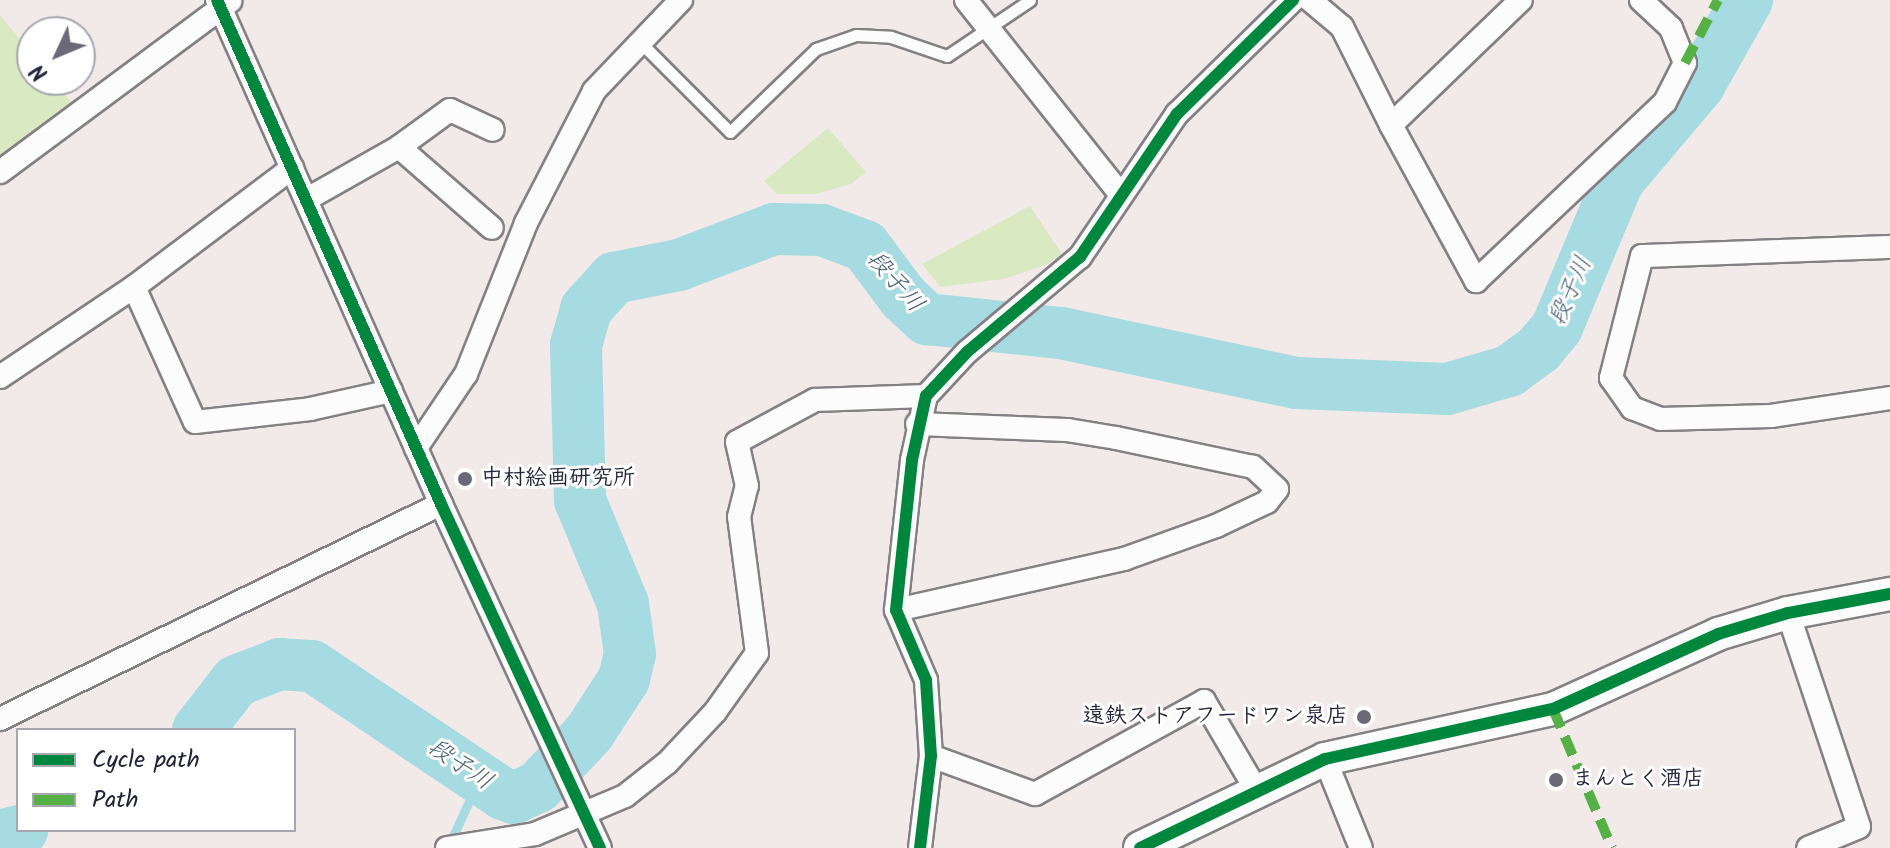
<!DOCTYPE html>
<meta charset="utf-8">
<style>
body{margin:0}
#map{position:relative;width:1890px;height:848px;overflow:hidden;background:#f2eae8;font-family:Kalam,"Klee One",sans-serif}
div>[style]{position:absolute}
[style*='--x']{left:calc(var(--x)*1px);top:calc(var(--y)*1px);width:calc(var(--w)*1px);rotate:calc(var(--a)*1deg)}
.green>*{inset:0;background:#d9eac3}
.stream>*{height:9px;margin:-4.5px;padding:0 4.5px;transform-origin:4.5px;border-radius:4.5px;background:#a6dbe1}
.river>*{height:52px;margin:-26px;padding:0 26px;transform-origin:26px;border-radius:26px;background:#a6dbe1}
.roads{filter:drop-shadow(2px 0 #848084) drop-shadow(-2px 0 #848084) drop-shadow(0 2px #848084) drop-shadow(0 -2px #848084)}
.lane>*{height:11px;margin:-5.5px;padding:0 5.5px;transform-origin:5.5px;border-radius:5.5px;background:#fdfcfc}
.street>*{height:22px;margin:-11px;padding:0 11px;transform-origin:11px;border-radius:11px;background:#fdfcfc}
.secondary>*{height:32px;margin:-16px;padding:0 16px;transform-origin:16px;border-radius:16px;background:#fdfcfc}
.quiet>*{height:10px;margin-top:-5px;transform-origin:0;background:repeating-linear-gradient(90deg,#55b146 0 20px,transparent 0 30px)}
.cycleway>*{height:12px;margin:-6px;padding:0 6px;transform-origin:6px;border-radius:6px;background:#00873e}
.dots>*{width:22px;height:22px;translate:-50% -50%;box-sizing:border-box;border:4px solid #fff;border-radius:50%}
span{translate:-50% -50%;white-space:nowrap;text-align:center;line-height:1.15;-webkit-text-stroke:6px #fff;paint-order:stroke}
.poi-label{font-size:22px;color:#22223b;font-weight:700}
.left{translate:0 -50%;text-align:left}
.right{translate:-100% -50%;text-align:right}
.water-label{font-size:24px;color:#456174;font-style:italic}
.legend{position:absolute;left:16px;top:728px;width:280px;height:104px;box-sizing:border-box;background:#fff;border:2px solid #a7a7b1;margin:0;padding:10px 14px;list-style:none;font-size:24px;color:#22223b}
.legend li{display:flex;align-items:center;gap:16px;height:40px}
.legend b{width:40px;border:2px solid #a7a7b1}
.north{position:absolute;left:16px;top:16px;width:80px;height:80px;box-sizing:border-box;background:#fff;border:2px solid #a7a7b1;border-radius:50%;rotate:226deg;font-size:22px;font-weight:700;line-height:32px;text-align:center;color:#22223b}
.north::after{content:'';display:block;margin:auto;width:28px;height:36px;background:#6b6878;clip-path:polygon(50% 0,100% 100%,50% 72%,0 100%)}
</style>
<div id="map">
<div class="green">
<i style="clip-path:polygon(0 15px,32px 54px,32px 80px,53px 80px,78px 110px,0 160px)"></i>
<i style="clip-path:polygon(828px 128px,866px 172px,851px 184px,816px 194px,777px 194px,764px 181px)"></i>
<i style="clip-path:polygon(1030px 206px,1062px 254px,1048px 264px,1004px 279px,940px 287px,922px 264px)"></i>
</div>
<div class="stream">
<i style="--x:449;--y:845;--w:72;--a:-65.6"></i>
</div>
<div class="river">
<i style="--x:198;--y:730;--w:62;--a:-52.2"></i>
<i style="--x:236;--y:681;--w:47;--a:-21.1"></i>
<i style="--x:280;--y:664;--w:32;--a:4"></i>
<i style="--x:312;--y:666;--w:230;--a:33.8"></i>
<i style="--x:503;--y:794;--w:12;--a:20"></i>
<i style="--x:514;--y:798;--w:26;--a:-25"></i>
<i style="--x:538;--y:787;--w:74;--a:-46.6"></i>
<i style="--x:589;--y:733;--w:64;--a:-57.1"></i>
<i style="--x:624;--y:679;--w:26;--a:-77"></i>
<i style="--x:630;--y:654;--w:50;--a:-98"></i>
<i style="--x:623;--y:604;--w:113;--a:-112.5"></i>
<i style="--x:580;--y:500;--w:155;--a:-91.5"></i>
<i style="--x:576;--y:345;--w:37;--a:-74"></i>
<i style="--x:586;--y:309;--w:42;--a:-47.9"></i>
<i style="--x:614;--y:278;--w:66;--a:-11.3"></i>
<i style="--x:679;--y:265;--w:102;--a:-20.8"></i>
<i style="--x:774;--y:229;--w:48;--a:1.2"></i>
<i style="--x:822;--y:230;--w:46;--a:20.4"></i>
<i style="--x:865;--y:246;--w:64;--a:53.3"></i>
<i style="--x:903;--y:297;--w:33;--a:43"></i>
<i style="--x:927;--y:319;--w:135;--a:6"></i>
<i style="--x:1061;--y:333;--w:241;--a:12"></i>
<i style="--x:1297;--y:383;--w:150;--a:2.3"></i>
<i style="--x:1447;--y:389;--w:65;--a:-16.2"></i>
<i style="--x:1509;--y:371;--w:36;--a:-36"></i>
<i style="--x:1538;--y:350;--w:30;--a:-50"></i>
<i style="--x:1557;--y:327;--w:158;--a:-67.3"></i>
<i style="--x:1618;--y:181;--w:126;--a:-49.8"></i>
<i style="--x:1699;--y:85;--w:98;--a:-60.5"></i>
<i style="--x:0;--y:836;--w:23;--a:-15"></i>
</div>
<div class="roads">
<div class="lane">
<i style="--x:640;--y:42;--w:127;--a:45"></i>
<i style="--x:730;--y:132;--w:120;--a:-44"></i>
<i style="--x:816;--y:49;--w:42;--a:-19.3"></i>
<i style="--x:856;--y:35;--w:35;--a:3"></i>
<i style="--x:891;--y:37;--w:59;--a:18.7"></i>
<i style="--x:947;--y:56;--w:100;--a:-34"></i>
</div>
<div class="street">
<i style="--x:217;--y:0;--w:552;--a:66.04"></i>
<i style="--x:441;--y:504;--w:379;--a:65.2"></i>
<i style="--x:966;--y:0;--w:249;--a:51.5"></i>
<i style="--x:1310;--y:0;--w:42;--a:40.2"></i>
<i style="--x:1342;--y:27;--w:110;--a:63.4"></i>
<i style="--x:1391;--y:125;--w:180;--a:-43.9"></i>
<i style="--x:1391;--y:125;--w:178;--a:61.4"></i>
<i style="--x:1476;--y:281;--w:260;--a:-43.4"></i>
<i style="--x:1665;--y:102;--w:44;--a:-62.9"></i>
<i style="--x:1685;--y:63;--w:38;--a:-112"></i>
<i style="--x:1671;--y:28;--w:41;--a:-137"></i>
<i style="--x:399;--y:147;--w:63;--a:-36"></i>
<i style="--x:450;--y:110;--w:47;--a:24.9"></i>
<i style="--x:0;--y:172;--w:287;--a:-36.6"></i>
<i style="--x:309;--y:198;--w:103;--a:-29.5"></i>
<i style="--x:399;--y:147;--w:123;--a:41.1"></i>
<i style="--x:1890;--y:247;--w:248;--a:177.9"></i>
<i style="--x:1642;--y:256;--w:126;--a:104.3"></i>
<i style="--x:1611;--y:378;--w:37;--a:55"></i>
<i style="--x:1632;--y:408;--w:30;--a:21"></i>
<i style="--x:1660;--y:419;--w:111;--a:-1.5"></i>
<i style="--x:1771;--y:416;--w:120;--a:-8.6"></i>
<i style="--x:134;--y:287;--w:148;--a:65.7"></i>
<i style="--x:195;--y:422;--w:116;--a:-6.4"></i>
<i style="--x:310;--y:409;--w:83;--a:-12.5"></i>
<i style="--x:0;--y:377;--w:161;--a:-33.9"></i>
<i style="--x:134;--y:287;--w:198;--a:-37"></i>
<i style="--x:416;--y:448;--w:89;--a:-56"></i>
<i style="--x:466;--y:374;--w:162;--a:-68.3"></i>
<i style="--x:526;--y:223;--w:148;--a:-62.7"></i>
<i style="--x:594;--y:91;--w:126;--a:-46.3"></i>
<i style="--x:896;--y:610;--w:234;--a:-12.6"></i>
<i style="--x:1124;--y:559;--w:98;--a:-19.7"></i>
<i style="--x:1216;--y:526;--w:56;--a:-25.2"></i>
<i style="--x:1267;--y:502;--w:16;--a:-52"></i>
<i style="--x:1277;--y:489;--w:33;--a:-137"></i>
<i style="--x:1253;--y:467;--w:140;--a:-168"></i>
<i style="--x:1116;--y:438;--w:50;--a:-170.7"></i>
<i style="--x:1067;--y:430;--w:150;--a:-177.7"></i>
<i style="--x:1788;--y:613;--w:225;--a:71.6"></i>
<i style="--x:1859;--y:827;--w:55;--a:157.6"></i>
<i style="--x:0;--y:719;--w:491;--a:-26"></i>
<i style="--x:931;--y:756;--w:111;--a:20.1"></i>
<i style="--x:1035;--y:794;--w:193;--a:-28.8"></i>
<i style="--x:1204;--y:701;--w:101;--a:59.6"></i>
<i style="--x:1325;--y:759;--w:96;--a:68"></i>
<i style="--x:447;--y:848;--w:89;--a:-9"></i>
<i style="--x:535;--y:834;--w:98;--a:-22.9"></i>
<i style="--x:625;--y:796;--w:53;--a:-38.2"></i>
<i style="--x:667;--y:763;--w:70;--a:-46.7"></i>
<i style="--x:715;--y:712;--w:72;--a:-54.6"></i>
<i style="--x:757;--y:653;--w:137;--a:-97.5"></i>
<i style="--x:739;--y:517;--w:32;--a:-76"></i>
<i style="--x:747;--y:486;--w:45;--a:-102.8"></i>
<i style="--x:737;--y:442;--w:89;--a:-28.3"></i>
<i style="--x:815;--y:400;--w:111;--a:-2.1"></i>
<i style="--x:920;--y:848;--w:93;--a:-83.2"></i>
<i style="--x:931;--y:756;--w:76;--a:-93.8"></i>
<i style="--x:926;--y:680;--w:76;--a:-113.2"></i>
<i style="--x:896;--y:610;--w:151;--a:-83.9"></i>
<i style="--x:912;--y:460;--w:66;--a:-77.7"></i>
<i style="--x:926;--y:396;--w:60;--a:-47"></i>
<i style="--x:967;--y:352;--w:148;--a:-40.1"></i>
<i style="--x:1080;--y:257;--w:173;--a:-55.9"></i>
<i style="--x:1177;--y:114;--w:163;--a:-44.5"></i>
</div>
<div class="secondary">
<i style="--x:1140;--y:848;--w:205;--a:-25.7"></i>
<i style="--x:1325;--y:759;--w:233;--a:-12.4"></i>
<i style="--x:1553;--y:709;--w:181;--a:-24.4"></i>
<i style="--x:1718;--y:634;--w:73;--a:-16.7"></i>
<i style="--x:1788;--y:613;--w:104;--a:-10.6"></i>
</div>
</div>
<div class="quiet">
<i style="--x:1685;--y:63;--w:71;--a:-62.4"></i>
<i style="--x:1553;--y:709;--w:151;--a:67"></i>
</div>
<div class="cycleway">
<i style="--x:217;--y:0;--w:552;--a:66.04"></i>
<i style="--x:441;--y:504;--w:379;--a:65.2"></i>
<i style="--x:920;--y:848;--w:93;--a:-83.2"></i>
<i style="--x:931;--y:756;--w:76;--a:-93.8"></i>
<i style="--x:926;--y:680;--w:76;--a:-113.2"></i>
<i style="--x:896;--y:610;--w:151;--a:-83.9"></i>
<i style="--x:912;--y:460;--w:66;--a:-77.7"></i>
<i style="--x:926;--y:396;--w:60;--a:-47"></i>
<i style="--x:967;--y:352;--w:148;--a:-40.1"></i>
<i style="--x:1080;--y:257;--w:173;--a:-55.9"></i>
<i style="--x:1177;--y:114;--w:163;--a:-44.5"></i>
<i style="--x:1140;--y:848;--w:205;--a:-25.7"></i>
<i style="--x:1325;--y:759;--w:233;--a:-12.4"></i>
<i style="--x:1553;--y:709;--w:181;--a:-24.4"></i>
<i style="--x:1718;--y:634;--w:73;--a:-16.7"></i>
<i style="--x:1788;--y:613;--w:104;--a:-10.6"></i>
</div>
<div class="dots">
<i style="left:465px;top:479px;background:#6b6878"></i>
<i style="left:1364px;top:717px;background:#6b6878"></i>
<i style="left:1556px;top:780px;background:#6b6878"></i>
</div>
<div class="poi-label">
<span class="left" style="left:481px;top:479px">中村絵画研究所</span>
<span class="right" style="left:1348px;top:717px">遠鉄ストアフードワン泉店</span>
<span class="left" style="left:1572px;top:780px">まんとく酒店</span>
</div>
<div class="water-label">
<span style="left:895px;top:282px;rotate:49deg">段子川</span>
<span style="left:1571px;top:291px;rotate:-66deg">段子川</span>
<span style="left:460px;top:765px;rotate:34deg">段子川</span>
</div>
<ul class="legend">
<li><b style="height:10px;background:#00873e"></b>Cycle path</li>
<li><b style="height:10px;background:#55b146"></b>Path</li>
</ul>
<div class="north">N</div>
</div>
